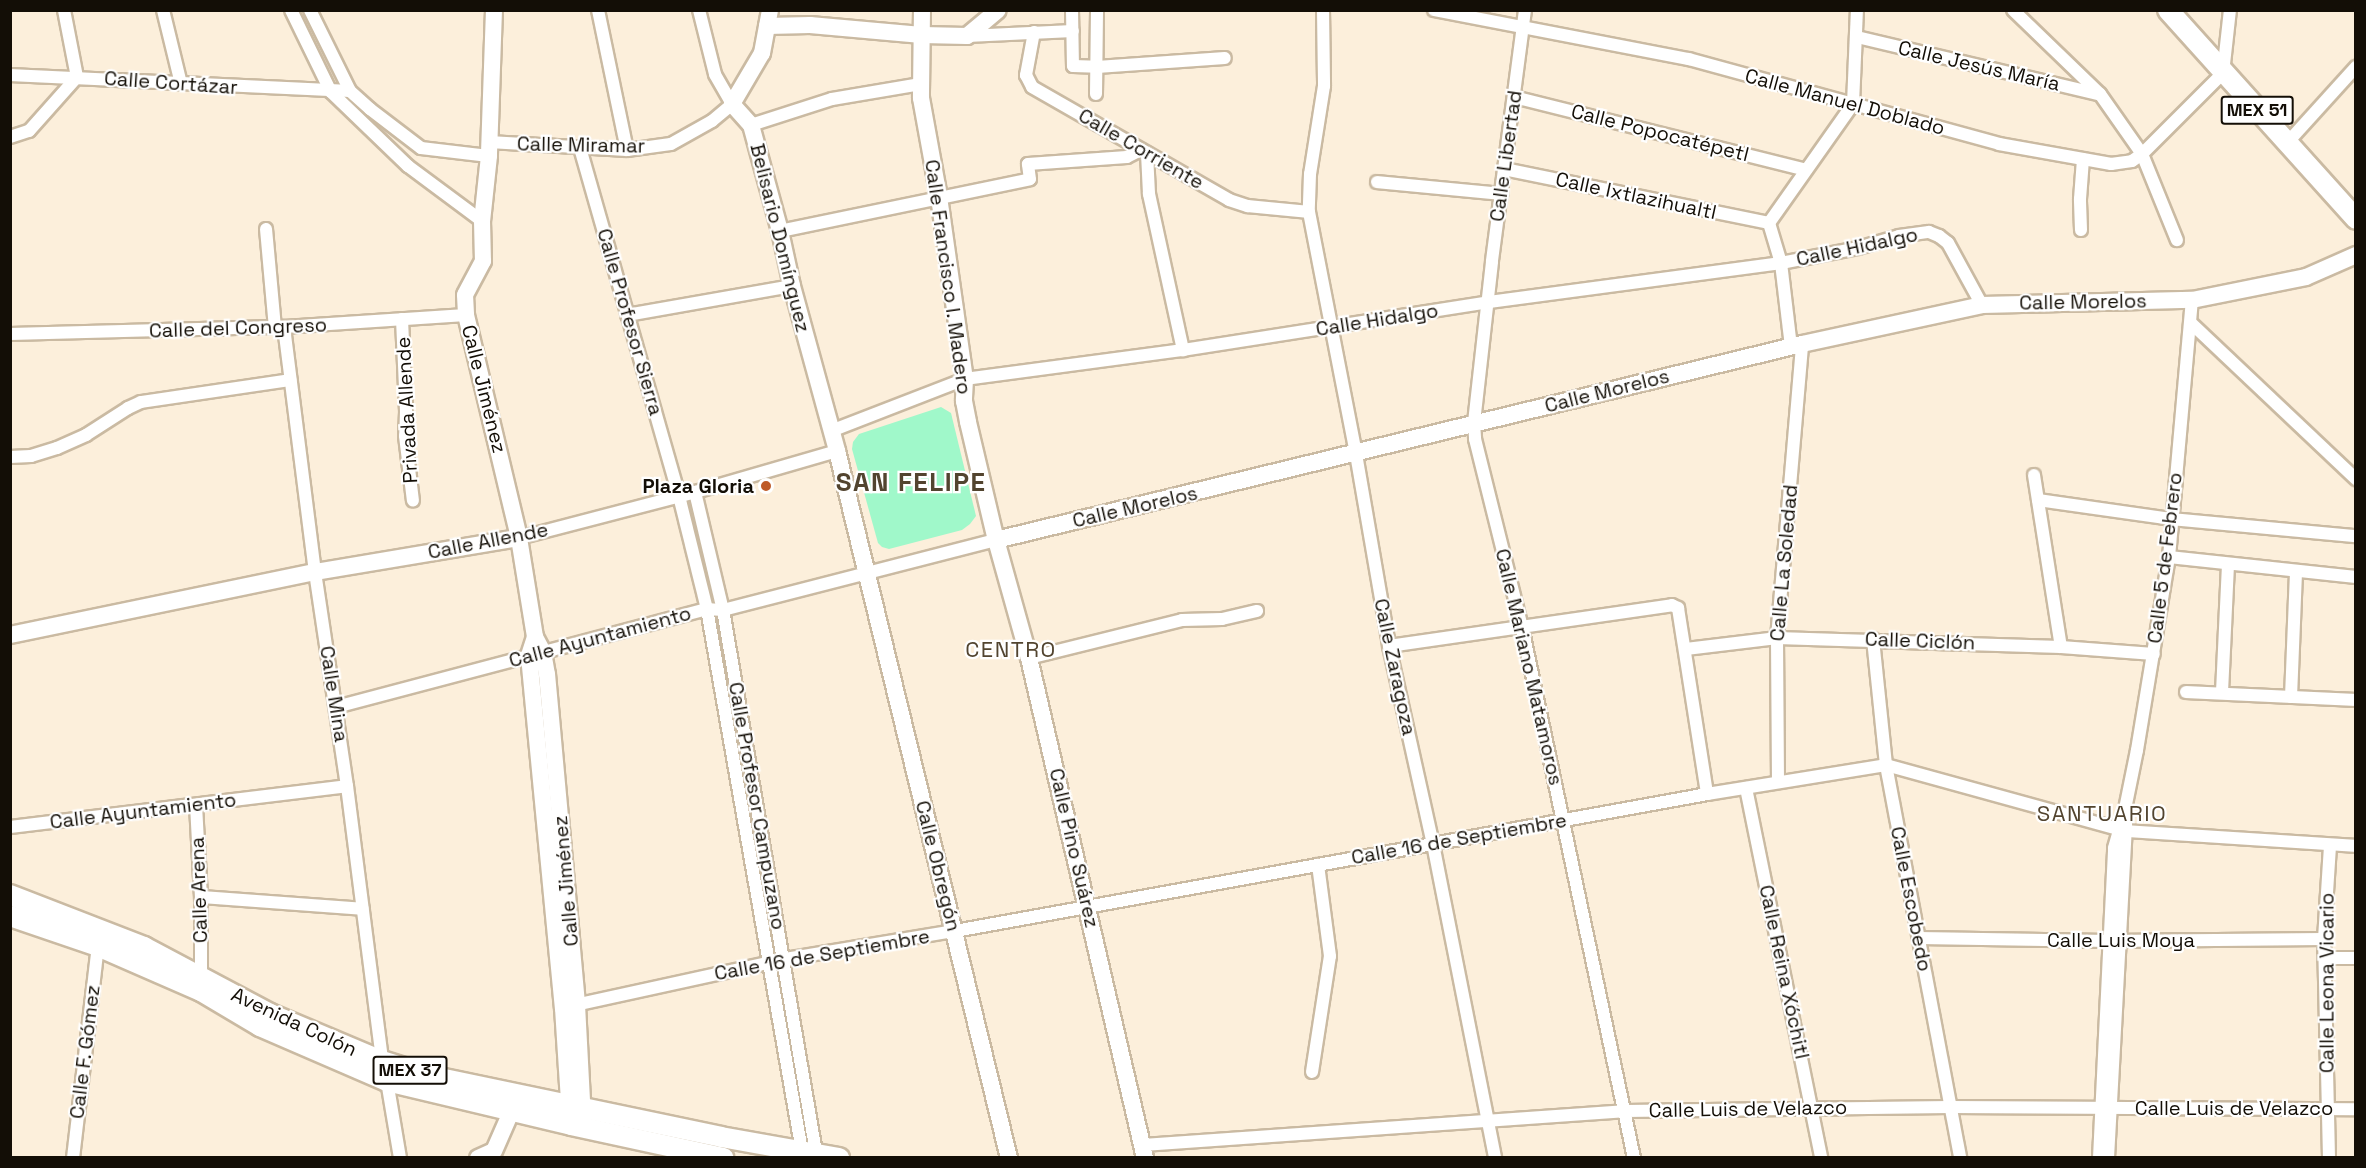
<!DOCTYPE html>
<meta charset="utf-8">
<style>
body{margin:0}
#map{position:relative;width:2366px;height:1168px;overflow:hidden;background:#fcefdb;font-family:"Space Grotesk",sans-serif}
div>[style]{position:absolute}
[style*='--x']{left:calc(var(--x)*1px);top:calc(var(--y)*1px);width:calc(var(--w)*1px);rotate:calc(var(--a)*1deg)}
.green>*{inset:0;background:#a0f8ca}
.roads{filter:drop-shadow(2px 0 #cabaa2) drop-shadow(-2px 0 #cabaa2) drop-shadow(0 2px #cabaa2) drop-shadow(0 -2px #cabaa2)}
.street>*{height:12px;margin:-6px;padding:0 6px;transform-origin:6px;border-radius:6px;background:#fff}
.secondary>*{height:16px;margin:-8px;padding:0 8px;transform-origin:8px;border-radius:8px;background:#fff}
.primary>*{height:20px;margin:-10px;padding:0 10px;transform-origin:10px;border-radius:10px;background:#fff}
.dots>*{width:16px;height:16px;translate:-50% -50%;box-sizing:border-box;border:3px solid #fff;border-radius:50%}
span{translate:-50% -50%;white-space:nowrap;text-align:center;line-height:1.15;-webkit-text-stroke:4.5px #fff;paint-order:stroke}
.shield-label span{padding:2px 4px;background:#fff;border:2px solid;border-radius:4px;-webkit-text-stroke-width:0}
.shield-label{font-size:18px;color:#130e06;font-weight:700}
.street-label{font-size:20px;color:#130e06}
.poi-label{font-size:20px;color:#130e06;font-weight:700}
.right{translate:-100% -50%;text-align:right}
.quarter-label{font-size:22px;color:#52442f;letter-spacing:1.5px}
.district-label{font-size:26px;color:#52442f;font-weight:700;letter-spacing:1.5px}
.frame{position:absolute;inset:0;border:12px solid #130e06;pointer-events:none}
</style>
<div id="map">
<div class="green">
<i style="clip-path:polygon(941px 407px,951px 413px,976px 516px,970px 524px,962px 530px,889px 549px,882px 547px,878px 543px,852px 449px,853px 442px,859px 434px)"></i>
</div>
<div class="roads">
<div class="street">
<i style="--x:163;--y:10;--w:76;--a:76.3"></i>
<i style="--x:291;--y:10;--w:91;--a:64"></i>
<i style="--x:331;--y:92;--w:107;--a:43.9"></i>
<i style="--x:408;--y:166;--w:92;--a:36.6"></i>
<i style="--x:310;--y:10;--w:90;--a:63.7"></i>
<i style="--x:350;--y:91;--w:27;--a:42"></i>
<i style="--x:370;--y:109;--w:64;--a:37.4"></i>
<i style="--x:421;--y:148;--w:68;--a:6.7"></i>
<i style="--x:598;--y:10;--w:143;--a:78.3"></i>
<i style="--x:1072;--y:10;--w:56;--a:89"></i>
<i style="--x:1073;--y:66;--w:24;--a:2"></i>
<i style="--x:1097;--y:67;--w:128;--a:-4"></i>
<i style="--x:1323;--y:10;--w:76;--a:89.2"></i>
<i style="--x:1324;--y:86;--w:89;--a:99"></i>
<i style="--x:1310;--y:174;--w:38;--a:92"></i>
<i style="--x:1309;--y:212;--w:247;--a:79"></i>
<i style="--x:1356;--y:454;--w:195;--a:80.2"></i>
<i style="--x:1389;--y:646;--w:203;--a:77.5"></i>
<i style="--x:1433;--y:844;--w:320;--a:78.8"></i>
<i style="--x:1434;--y:10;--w:260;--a:10.9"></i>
<i style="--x:1689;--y:59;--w:321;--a:15.3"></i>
<i style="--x:1999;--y:144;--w:114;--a:10.1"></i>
<i style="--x:2111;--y:164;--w:21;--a:-8"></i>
<i style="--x:2132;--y:161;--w:12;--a:-35"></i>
<i style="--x:2142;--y:154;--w:115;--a:-45"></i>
<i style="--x:2223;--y:73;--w:63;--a:-83.7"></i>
<i style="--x:1525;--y:10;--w:254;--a:97.5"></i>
<i style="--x:1492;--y:262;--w:162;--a:96.4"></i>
<i style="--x:1474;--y:423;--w:16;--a:86"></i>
<i style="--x:1475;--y:439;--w:194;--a:76"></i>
<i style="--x:1522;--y:627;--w:543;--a:78.09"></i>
<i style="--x:2013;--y:10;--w:121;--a:44"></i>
<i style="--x:2100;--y:94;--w:73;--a:55"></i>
<i style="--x:2142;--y:154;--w:93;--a:67.9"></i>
<i style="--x:1034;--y:32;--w:44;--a:100.5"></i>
<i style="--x:1026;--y:75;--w:13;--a:63"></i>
<i style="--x:1032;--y:87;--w:227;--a:29.8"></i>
<i style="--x:1229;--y:200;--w:20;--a:18"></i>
<i style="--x:1248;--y:206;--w:61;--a:5.6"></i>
<i style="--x:967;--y:36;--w:106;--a:-2.7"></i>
<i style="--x:1857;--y:37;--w:248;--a:13.3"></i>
<i style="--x:10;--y:75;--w:340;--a:2.7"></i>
<i style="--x:1096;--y:94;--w:84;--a:-89.3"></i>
<i style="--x:1514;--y:97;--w:301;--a:14"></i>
<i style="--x:751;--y:125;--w:85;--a:-17.8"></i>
<i style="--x:832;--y:99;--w:90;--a:-9.6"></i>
<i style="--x:10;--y:137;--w:20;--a:-18"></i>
<i style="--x:29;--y:131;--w:72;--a:-48.4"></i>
<i style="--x:77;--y:77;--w:68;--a:-101"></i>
<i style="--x:489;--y:142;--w:138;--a:3.3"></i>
<i style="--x:627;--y:150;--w:44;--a:-7.8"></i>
<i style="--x:671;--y:144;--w:47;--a:-29.3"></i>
<i style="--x:712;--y:121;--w:26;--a:-40"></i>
<i style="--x:732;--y:104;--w:34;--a:-120"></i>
<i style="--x:715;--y:74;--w:66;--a:-104"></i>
<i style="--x:2287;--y:143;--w:103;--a:-47.8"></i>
<i style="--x:580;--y:148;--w:362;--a:74.1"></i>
<i style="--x:679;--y:496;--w:116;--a:76.1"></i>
<i style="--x:707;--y:609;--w:556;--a:80.06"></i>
<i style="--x:1147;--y:153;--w:41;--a:87.2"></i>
<i style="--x:1149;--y:194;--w:160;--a:77.7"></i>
<i style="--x:1504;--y:169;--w:270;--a:11.5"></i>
<i style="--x:1377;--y:182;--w:125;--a:5.5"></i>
<i style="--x:1769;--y:223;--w:146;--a:-54.8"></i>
<i style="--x:1853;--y:104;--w:94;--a:-87.6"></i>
<i style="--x:1769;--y:223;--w:42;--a:73.3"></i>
<i style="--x:1781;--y:263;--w:85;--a:83.2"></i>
<i style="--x:266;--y:229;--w:98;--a:84.8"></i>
<i style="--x:2081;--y:230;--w:31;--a:-92"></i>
<i style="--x:2080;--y:199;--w:40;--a:-85.7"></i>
<i style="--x:780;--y:231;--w:255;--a:-11.7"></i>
<i style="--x:1030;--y:179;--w:15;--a:-98"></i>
<i style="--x:1028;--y:164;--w:99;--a:-4"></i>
<i style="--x:1127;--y:157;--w:16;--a:-27"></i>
<i style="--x:627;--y:315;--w:168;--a:-10"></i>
<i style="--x:402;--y:319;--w:93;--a:87.5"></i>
<i style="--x:406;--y:412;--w:24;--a:92"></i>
<i style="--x:405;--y:436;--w:65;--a:83"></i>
<i style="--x:2192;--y:324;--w:226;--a:43.4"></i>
<i style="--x:284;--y:327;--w:247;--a:82.8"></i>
<i style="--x:315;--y:572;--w:216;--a:81.5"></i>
<i style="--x:347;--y:786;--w:277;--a:82.7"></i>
<i style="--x:10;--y:334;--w:274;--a:-1.5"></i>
<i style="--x:284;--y:327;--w:182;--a:-3.8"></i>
<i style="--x:831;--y:431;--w:144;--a:-21.2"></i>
<i style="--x:965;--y:379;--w:220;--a:-7.6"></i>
<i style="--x:1183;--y:350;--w:310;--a:-8.9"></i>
<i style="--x:1489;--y:302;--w:295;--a:-7.6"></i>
<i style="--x:1781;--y:263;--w:78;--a:-11"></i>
<i style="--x:1858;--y:248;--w:43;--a:-16.3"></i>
<i style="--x:1899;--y:236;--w:30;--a:-8"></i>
<i style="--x:1929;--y:232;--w:11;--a:22"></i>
<i style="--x:1939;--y:236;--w:11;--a:38"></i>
<i style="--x:1948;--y:243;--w:71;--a:61.3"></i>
<i style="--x:10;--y:457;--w:21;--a:-3"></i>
<i style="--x:31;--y:456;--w:27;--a:-17"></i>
<i style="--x:57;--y:448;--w:32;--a:-24"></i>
<i style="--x:86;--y:435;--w:50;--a:-32.7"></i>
<i style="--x:128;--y:408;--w:14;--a:-25"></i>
<i style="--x:141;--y:402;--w:151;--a:-8.4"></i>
<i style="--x:2034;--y:475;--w:174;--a:81.1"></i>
<i style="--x:695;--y:492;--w:121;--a:76.7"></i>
<i style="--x:723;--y:610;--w:556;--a:80.27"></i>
<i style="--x:2038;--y:500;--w:134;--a:8.1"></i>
<i style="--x:2171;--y:519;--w:186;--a:5.3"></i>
<i style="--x:519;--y:538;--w:182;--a:-14.6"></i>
<i style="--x:695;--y:492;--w:148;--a:-16.1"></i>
<i style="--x:2169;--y:557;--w:188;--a:6.1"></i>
<i style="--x:1873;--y:639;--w:127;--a:84.1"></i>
<i style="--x:1886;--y:765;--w:400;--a:79.3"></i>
<i style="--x:1389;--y:646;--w:286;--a:-8.2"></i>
<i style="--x:1672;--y:605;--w:7;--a:27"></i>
<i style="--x:1678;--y:608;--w:188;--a:81.1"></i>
<i style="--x:1686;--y:649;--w:92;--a:-6.9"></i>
<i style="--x:1777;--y:638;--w:284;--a:1.8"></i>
<i style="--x:2061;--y:647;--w:93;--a:4.3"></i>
<i style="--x:1029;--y:658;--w:158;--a:-13.9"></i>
<i style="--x:1182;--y:620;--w:40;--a:-1.4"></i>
<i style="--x:1222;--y:619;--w:36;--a:-13"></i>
<i style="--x:2186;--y:692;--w:170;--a:2.7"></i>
<i style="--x:2222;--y:692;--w:128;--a:-87.3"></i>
<i style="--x:2291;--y:697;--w:126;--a:-87.7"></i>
<i style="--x:336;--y:707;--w:384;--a:-14.8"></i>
<i style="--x:707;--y:609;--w:16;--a:4"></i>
<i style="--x:723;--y:610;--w:282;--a:-14.4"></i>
<i style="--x:1778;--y:782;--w:144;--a:-90.4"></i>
<i style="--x:1777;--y:638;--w:295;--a:-85.1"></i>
<i style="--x:1746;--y:788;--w:378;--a:78.5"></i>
<i style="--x:196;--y:805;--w:92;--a:86.9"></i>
<i style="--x:201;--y:897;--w:78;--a:90"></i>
<i style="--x:10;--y:827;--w:339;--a:-6.9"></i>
<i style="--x:201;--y:897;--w:162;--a:4.2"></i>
<i style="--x:1919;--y:938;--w:189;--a:0.9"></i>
<i style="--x:2108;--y:941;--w:216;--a:-0.5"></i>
<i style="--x:2324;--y:958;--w:32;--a:0"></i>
<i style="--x:570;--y:1006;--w:220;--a:-12.3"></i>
<i style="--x:785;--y:959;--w:172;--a:-9.4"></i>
<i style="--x:955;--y:931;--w:764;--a:-10.32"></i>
<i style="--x:1707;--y:794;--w:181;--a:-9.2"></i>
<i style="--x:1886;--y:765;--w:249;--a:15.4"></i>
<i style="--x:2126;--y:831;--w:230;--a:3.7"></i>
<i style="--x:1312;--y:1072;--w:117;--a:-81.2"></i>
<i style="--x:1330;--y:956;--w:92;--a:-97.5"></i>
<i style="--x:387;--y:1081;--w:78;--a:80.4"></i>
<i style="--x:1142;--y:1145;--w:484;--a:-4"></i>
<i style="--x:1625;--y:1111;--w:325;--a:-0.7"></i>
<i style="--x:1950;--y:1107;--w:406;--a:0.3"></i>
<i style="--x:73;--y:1158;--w:213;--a:-83.3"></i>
<i style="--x:2099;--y:1158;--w:310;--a:-87.2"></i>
<i style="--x:2114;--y:848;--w:35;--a:-74"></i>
<i style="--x:2124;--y:814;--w:65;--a:-78.5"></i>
<i style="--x:2137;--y:750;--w:196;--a:-80.6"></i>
<i style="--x:2169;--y:557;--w:258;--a:-84.9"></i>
<i style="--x:2108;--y:1158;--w:334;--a:-86.9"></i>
<i style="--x:2329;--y:1158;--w:219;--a:-91.3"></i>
<i style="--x:2324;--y:939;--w:94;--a:-86.3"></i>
</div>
<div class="secondary">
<i style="--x:494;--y:10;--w:146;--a:92"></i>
<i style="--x:489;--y:156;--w:65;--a:96.1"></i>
<i style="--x:482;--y:221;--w:40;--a:88.6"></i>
<i style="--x:483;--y:261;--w:38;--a:118"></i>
<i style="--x:465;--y:295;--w:20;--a:87"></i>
<i style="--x:466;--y:315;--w:229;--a:76.6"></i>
<i style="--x:519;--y:538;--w:100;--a:80.8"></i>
<i style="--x:535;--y:637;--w:17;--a:62"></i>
<i style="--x:543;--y:652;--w:22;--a:80"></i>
<i style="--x:547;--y:674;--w:332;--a:84.8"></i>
<i style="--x:577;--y:1005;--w:113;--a:87"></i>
<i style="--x:770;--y:10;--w:44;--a:100.5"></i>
<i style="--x:762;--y:53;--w:59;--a:120.5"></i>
<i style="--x:732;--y:104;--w:28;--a:48"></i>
<i style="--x:751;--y:125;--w:110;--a:74.7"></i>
<i style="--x:780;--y:231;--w:56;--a:77.7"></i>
<i style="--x:792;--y:286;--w:171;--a:74.7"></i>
<i style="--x:837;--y:451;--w:728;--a:76.33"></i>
<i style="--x:922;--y:10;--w:88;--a:90.7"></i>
<i style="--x:921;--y:98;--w:101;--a:79.7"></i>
<i style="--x:939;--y:197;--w:184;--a:81.9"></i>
<i style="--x:965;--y:379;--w:22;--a:93"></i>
<i style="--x:964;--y:401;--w:21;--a:79"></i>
<i style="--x:968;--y:422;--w:121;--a:76.7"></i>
<i style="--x:996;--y:540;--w:123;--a:74.4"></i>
<i style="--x:1029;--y:658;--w:513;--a:76.94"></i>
<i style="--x:767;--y:26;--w:43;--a:-1.3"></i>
<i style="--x:810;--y:25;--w:112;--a:5.1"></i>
<i style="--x:922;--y:35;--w:45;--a:1.3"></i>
<i style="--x:967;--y:36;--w:40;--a:-40"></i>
<i style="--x:996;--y:540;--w:829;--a:-13.67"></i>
<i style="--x:1802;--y:344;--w:184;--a:-12.2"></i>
<i style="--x:1982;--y:305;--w:210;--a:-1.4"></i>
<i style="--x:2192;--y:300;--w:116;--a:-11.4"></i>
<i style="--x:2306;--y:277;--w:55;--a:-23.7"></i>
<i style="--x:10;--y:635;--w:311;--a:-11.7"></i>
<i style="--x:315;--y:572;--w:207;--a:-9.5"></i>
<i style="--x:535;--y:637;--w:20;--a:108"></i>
<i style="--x:529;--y:656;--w:354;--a:84.5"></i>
<i style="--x:563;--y:1008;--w:108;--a:86.3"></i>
<i style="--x:478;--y:1158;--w:17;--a:-24"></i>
<i style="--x:494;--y:1151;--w:43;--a:-66.4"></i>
<i style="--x:511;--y:1112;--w:14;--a:-90"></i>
</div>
<div class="primary">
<i style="--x:2168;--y:10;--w:281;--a:48"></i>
<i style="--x:10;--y:895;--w:144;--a:21.2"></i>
<i style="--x:144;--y:947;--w:143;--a:28"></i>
<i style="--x:270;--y:1014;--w:121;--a:22.8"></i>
<i style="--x:382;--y:1061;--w:50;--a:17.4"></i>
<i style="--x:430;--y:1076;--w:297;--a:11.8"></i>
<i style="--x:721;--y:1137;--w:120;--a:10.1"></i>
<i style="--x:10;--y:916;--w:93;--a:18.8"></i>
<i style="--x:98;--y:946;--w:112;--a:23.6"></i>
<i style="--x:201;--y:991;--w:69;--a:30.7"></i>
<i style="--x:260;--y:1026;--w:138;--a:23.4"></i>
<i style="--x:387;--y:1081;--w:189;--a:13.4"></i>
<i style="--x:571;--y:1125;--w:156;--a:12.2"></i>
</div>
</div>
<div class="dots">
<i style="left:766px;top:486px;background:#be5a27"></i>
</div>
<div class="shield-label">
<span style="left:2257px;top:110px">MEX 51</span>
<span style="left:410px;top:1070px">MEX 37</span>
</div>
<div class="street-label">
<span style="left:1979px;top:66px;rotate:13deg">Calle Jesús María</span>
<span style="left:171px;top:83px;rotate:4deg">Calle Cortázar</span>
<span style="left:1845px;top:102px;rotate:15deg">Calle Manuel Doblado</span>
<span style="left:1660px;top:133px;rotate:14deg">Calle Popocatépetl</span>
<span style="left:581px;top:145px;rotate:1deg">Calle Miramar</span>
<span style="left:1141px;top:149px;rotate:30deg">Calle Corriente</span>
<span style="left:1506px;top:156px;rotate:-82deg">Calle Libertad</span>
<span style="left:1636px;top:196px;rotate:12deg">Calle Ixtlazihualtl</span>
<span style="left:780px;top:238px;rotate:76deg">Belisario Domínguez</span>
<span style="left:1857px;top:247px;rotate:-12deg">Calle Hidalgo</span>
<span style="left:948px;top:277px;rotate:82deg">Calle Francisco I. Madero</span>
<span style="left:2083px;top:302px;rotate:-1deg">Calle Morelos</span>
<span style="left:1377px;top:320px;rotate:-9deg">Calle Hidalgo</span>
<span style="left:630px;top:322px;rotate:74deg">Calle Profesor Sierra</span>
<span style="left:238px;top:328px;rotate:-2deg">Calle del Congreso</span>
<span style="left:484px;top:389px;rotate:76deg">Calle Jiménez</span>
<span style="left:1607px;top:391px;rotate:-14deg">Calle Morelos</span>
<span style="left:407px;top:410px;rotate:-93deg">Privada Allende</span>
<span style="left:1135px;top:507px;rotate:-13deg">Calle Morelos</span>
<span style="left:488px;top:541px;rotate:-11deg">Calle Allende</span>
<span style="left:2165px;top:558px;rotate:-83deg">Calle 5 de Febrero</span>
<span style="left:1784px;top:563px;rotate:-85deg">Calle La Soledad</span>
<span style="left:600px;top:637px;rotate:-15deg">Calle Ayuntamiento</span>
<span style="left:1920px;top:641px;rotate:2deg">Calle Ciclón</span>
<span style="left:1395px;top:667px;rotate:78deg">Calle Zaragoza</span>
<span style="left:1529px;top:667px;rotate:77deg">Calle Mariano Matamoros</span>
<span style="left:334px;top:694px;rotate:81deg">Calle Mina</span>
<span style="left:757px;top:806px;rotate:80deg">Calle Profesor Campuzano</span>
<span style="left:143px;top:811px;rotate:-7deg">Calle Ayuntamiento</span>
<span style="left:1459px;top:839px;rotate:-10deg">Calle 16 de Septiembre</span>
<span style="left:1074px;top:848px;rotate:77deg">Calle Pino Suárez</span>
<span style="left:938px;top:866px;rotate:76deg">Calle Obregón</span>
<span style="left:566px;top:881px;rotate:-95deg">Calle Jiménez</span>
<span style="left:199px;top:890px;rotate:-92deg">Calle Arena</span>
<span style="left:1911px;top:899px;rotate:79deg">Calle Escobedo</span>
<span style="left:2121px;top:940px">Calle Luis Moya</span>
<span style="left:822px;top:955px;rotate:-10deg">Calle 16 de Septiembre</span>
<span style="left:1784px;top:972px;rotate:78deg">Calle Reina Xóchitl</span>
<span style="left:2327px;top:983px;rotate:-90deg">Calle Leona Vicario</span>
<span style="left:294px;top:1022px;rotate:25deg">Avenida Colón</span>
<span style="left:85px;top:1052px;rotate:-83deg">Calle F. Gómez</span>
<span style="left:2234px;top:1108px">Calle Luis de Velazco</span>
<span style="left:1748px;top:1109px;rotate:-1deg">Calle Luis de Velazco</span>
</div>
<div class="poi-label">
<span class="right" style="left:754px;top:486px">Plaza Gloria</span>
</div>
<div class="quarter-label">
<span style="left:1011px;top:650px">CENTRO</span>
<span style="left:2102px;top:814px">SANTUARIO</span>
</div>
<div class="district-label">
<span style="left:911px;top:483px">SAN FELIPE</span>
</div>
<div class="frame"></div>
</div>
